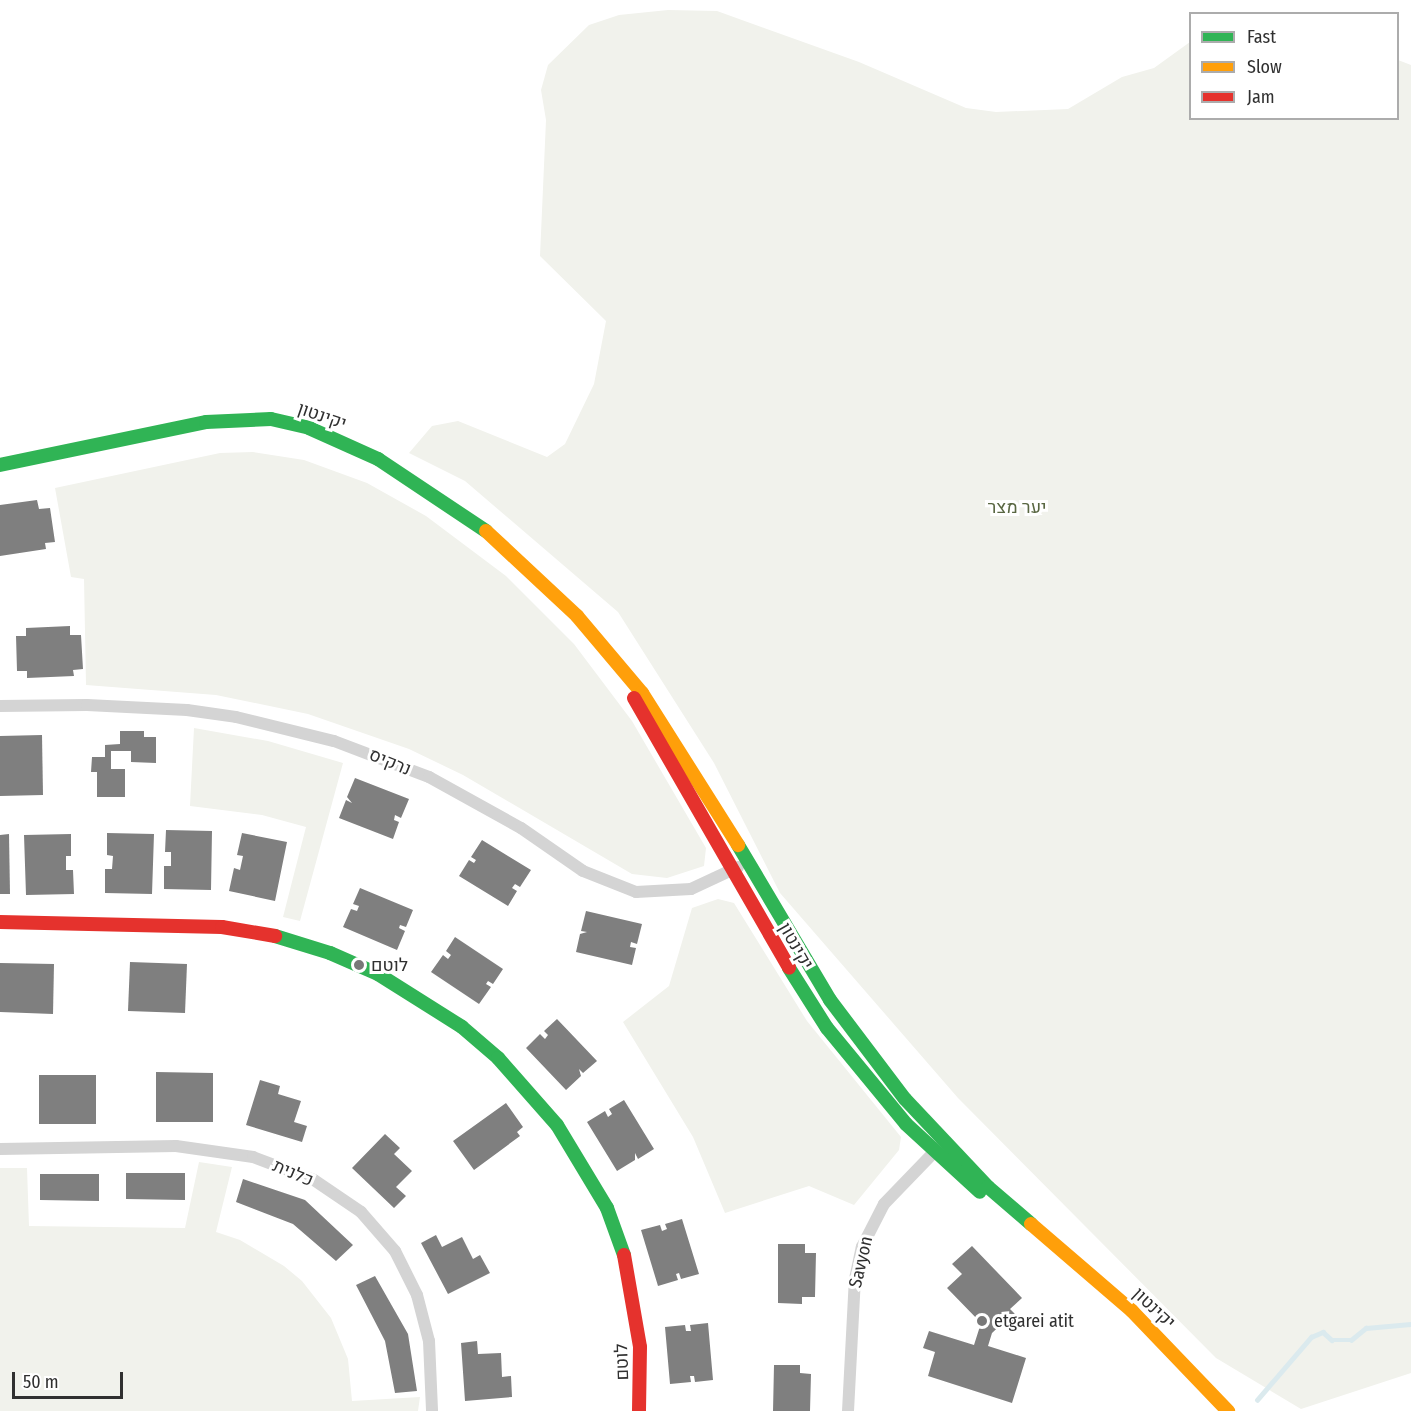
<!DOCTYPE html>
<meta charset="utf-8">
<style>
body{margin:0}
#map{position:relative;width:1411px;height:1411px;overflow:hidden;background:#fff;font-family:"Fira Sans Condensed",Heebo,sans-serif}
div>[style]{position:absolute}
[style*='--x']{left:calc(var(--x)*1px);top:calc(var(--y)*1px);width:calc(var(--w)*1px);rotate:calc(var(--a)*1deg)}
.green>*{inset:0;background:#f1f2ec}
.stream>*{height:4.5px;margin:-2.25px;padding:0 2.25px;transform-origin:2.25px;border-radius:2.25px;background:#dbeaee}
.building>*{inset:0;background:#7f7f7f}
.street>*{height:12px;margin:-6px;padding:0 6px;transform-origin:6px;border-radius:6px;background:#d4d4d4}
.fast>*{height:14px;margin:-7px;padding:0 7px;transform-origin:7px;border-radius:7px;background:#30b455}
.slow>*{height:14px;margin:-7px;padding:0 7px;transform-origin:7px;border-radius:7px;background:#ff9f0a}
.jam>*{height:14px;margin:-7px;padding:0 7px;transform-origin:7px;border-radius:7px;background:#e5322d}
.dots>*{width:16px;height:16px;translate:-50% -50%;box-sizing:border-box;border:3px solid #fff;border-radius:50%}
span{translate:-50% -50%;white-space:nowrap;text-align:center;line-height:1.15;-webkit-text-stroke:6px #fff;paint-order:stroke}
.street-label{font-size:18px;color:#303030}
.park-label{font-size:18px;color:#596742}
.poi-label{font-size:18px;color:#303030}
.left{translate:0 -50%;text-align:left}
.legend{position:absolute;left:1189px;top:12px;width:210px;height:108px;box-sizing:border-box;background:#fff;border:2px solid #acacac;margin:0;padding:8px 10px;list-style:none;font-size:18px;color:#303030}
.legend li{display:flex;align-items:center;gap:12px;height:30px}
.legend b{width:30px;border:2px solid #acacac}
.scale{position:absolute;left:12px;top:1372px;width:111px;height:27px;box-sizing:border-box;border:3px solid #303030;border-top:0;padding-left:8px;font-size:18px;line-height:21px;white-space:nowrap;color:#303030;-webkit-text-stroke:4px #fff;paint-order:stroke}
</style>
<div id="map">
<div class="green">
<i style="clip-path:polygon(668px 10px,717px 11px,859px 62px,966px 108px,996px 112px,1068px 109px,1122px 77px,1154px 68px,1190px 42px,1190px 118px,1398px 118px,1398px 60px,1411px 65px,1411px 1373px,1301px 1409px,1216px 1358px,958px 1098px,780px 893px,714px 763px,618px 612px,465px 481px,409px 453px,432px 426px,458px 421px,547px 457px,565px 444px,594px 384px,606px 321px,540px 256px,546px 120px,541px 90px,548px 65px,589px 25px,619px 15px)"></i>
<i style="clip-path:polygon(253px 452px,304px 460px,367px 483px,426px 516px,506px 576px,574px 644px,632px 721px,706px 848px,704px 866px,667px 878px,632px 874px,463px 775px,409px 749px,308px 714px,216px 695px,86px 685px,84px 579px,71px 577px,55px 488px,220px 453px)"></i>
<i style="clip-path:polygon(194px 728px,268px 741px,343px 763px,300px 921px,283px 917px,306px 827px,262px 815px,190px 806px)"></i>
<i style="clip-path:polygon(718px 899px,734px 903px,807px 1021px,901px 1137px,899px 1150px,854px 1205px,809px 1186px,725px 1213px,693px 1137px,623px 1022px,669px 986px,692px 908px)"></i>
<i style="clip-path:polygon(199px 1162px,232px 1167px,216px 1232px,240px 1240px,284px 1266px,302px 1281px,331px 1318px,348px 1359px,352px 1401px,420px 1397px,418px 1411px,0 1411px,0 1168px,27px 1168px,29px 1226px,185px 1228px)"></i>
</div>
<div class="stream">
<i style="--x:1257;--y:1400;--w:83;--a:-49.4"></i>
<i style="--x:1311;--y:1337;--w:13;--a:-23"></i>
<i style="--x:1323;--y:1332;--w:12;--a:42"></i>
<i style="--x:1332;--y:1340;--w:19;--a:0"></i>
<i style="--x:1351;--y:1340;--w:19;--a:-39"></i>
<i style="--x:1366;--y:1328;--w:45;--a:-5.1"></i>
</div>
<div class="building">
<i style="clip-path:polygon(37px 500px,39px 509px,50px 508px,55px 542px,45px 543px,46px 549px,0 556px,0 505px)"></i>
<i style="clip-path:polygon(70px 626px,70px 635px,81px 635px,83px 669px,73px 670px,74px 676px,27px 678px,27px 671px,17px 671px,16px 636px,26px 636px,26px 628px)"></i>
<i style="clip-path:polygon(120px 731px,144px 731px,144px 737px,156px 737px,156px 763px,131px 762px,131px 751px,111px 751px,111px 769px,125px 769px,125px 797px,97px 797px,97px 772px,91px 772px,92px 757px,105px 757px,105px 745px,120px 744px)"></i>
<i style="clip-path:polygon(42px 735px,43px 795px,0 796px,0 736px)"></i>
<i style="clip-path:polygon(355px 778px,409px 799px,401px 818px,395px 815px,394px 820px,399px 822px,393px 839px,339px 818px,346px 800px,352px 803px,347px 797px)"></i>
<i style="clip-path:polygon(166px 830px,212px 831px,211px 890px,164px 889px,164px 866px,171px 866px,171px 852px,165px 852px)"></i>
<i style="clip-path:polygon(107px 833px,154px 834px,152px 894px,105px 893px,105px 869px,112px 869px,113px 856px,107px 855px)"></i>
<i style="clip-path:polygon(242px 833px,287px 842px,275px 901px,229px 891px,234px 868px,240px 870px,243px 856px,237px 855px)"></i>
<i style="clip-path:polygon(9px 834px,10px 894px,0 894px,0 835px)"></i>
<i style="clip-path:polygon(71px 834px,71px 856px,66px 856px,66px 870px,73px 870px,74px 894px,26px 895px,24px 835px)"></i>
<i style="clip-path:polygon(482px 840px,531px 870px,520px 887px,515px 884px,512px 888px,517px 891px,508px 906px,459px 876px,469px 860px,474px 863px,476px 860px,471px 857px)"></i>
<i style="clip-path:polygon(360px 888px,413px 910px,406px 927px,400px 925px,399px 928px,405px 931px,397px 950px,343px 927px,351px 909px,357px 911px,359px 906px,353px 904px)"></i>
<i style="clip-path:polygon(586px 911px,642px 924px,637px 944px,631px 942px,630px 947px,636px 948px,632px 965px,576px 952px,580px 934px,587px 932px,581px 931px)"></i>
<i style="clip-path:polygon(455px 937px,503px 969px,493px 984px,488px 981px,486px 984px,491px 987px,479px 1004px,431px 972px,443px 955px,448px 959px,451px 955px,446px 951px)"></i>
<i style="clip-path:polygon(130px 962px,187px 964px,185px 1013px,128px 1011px)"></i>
<i style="clip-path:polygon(0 963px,54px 964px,53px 1014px,0 1012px)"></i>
<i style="clip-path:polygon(557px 1019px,597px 1061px,583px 1073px,579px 1069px,581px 1076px,566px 1090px,526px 1048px,540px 1034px,545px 1039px,548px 1035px,544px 1031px)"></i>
<i style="clip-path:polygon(156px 1072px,213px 1073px,213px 1122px,156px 1122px)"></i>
<i style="clip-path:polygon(39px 1075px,96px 1075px,96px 1124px,39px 1124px)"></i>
<i style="clip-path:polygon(260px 1080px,280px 1086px,278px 1094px,301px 1101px,294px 1122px,307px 1126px,302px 1142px,246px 1125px)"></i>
<i style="clip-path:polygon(624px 1100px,654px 1149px,638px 1159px,635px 1153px,635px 1160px,617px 1171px,587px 1122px,605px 1111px,608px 1117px,612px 1114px,609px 1109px)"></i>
<i style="clip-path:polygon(506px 1103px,523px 1127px,517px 1132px,520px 1136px,474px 1170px,453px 1141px)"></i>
<i style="clip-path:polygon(385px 1134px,400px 1148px,394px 1154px,412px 1171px,396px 1187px,406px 1196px,394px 1208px,352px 1168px)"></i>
<i style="clip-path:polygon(126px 1173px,185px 1173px,185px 1200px,126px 1199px)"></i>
<i style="clip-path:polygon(40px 1174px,99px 1174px,99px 1201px,40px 1200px)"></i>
<i style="clip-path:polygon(243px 1179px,305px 1200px,353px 1245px,336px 1261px,293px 1224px,236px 1202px)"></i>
<i style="clip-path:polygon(682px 1219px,699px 1274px,681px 1279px,679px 1273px,676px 1274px,678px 1280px,658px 1286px,641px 1230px,660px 1225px,662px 1231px,667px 1229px,665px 1224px)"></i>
<i style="clip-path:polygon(436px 1235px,442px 1247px,462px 1237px,473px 1259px,480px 1255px,490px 1273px,448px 1294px,421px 1243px)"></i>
<i style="clip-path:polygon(778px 1244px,805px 1244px,805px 1253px,816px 1253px,815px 1297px,802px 1297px,802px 1304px,778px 1303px)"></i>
<i style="clip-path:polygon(972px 1246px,1022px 1298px,1010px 1309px,1019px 1318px,1012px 1325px,1006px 1320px,992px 1333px,988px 1346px,1026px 1358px,1012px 1403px,928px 1376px,935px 1352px,923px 1348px,929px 1331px,974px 1345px,981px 1323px,947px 1288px,962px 1274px,952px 1264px)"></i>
<i style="clip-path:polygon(375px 1276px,408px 1334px,417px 1391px,395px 1393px,385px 1341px,356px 1285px)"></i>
<i style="clip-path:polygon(708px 1323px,713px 1380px,695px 1382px,694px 1376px,690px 1376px,691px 1382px,670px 1384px,665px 1327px,685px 1325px,686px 1331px,691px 1331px,690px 1325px)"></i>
<i style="clip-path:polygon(477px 1341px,478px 1354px,501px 1353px,502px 1377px,511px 1376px,512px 1397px,465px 1401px,461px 1343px)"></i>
<i style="clip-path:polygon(774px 1365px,800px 1365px,800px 1373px,811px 1374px,810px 1411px,773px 1411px)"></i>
</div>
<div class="street">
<i style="--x:0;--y:706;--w:87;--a:-0.7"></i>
<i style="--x:87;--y:705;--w:100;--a:2.9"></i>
<i style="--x:187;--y:710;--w:49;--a:8.1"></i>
<i style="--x:236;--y:717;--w:101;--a:13.8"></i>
<i style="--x:334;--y:741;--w:102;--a:20.8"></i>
<i style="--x:429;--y:777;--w:105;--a:29"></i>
<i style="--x:521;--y:828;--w:75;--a:34.7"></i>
<i style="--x:583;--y:871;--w:57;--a:21.6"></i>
<i style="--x:636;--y:892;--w:55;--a:-3.1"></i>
<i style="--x:691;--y:889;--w:52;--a:-25.1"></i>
<i style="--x:0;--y:1149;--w:176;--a:-1"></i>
<i style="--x:176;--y:1146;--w:78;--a:8.1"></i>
<i style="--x:253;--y:1157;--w:65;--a:20.7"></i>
<i style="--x:314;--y:1180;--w:57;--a:34.2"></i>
<i style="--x:361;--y:1212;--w:52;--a:48.9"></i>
<i style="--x:395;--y:1251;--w:49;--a:63.4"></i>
<i style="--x:417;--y:1295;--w:48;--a:75.4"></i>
<i style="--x:429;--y:1341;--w:70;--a:87.5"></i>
<i style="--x:848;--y:1411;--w:132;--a:-87"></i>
<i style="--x:855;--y:1279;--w:33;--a:-78"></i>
<i style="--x:862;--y:1247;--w:48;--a:-62.9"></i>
<i style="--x:884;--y:1204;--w:82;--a:-46"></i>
</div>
<div class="fast">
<i style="--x:0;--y:465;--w:210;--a:-11.8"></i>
<i style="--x:206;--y:422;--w:65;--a:-2.6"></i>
<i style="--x:271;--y:419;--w:39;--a:13"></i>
<i style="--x:309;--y:428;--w:76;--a:24.2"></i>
<i style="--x:378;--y:459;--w:130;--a:33.7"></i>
<i style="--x:738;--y:845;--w:180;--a:59.3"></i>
<i style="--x:830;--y:1000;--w:124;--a:52.9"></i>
<i style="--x:905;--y:1099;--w:121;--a:46.7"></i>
<i style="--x:988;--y:1187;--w:57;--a:40.7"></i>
<i style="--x:275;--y:936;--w:58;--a:17.2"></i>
<i style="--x:330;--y:953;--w:52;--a:23.6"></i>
<i style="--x:378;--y:974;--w:99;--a:32.2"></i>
<i style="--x:462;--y:1027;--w:48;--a:40.7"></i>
<i style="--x:498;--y:1058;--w:89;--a:48.6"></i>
<i style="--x:557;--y:1125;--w:97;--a:58.9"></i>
<i style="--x:607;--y:1208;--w:50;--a:70.1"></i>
<i style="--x:789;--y:968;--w:71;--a:57.7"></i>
<i style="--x:827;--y:1028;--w:124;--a:50.5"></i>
<i style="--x:906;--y:1124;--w:100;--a:42.6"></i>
</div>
<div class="slow">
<i style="--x:486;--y:531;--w:125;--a:43"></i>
<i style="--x:577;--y:616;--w:101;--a:49.8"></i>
<i style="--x:642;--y:693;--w:180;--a:57.7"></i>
<i style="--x:1031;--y:1224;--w:133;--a:40.7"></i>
<i style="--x:1132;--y:1311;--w:139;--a:46.2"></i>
</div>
<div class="jam">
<i style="--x:634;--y:698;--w:311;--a:60.1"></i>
<i style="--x:0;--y:922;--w:222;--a:1.3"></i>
<i style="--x:222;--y:927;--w:54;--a:9.6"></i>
<i style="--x:624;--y:1255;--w:93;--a:80.1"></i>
<i style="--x:640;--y:1347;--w:64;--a:90.9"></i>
</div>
<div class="dots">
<i style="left:359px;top:965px;background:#787878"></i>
<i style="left:982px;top:1321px;background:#787878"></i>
</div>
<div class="street-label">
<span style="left:322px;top:416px;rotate:19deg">יקינטון</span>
<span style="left:390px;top:762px;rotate:22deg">נרקיס</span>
<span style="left:796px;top:946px;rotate:60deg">יקינטון</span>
<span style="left:293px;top:1173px;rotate:23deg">כלנית</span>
<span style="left:861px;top:1262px;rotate:-77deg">Savyon</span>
<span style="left:1154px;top:1308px;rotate:43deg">יקינטון</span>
<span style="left:622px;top:1362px;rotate:-92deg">לוטם</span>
</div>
<div class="park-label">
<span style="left:1017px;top:507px">יער מצר</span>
</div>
<div class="poi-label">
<span class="left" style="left:371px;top:965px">לוטם</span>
<span class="left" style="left:994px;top:1321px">etgarei atit</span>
</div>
<ul class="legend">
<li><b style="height:8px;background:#30b455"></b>Fast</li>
<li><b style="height:8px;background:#ff9f0a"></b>Slow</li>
<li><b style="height:8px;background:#e5322d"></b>Jam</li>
</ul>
<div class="scale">50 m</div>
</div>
